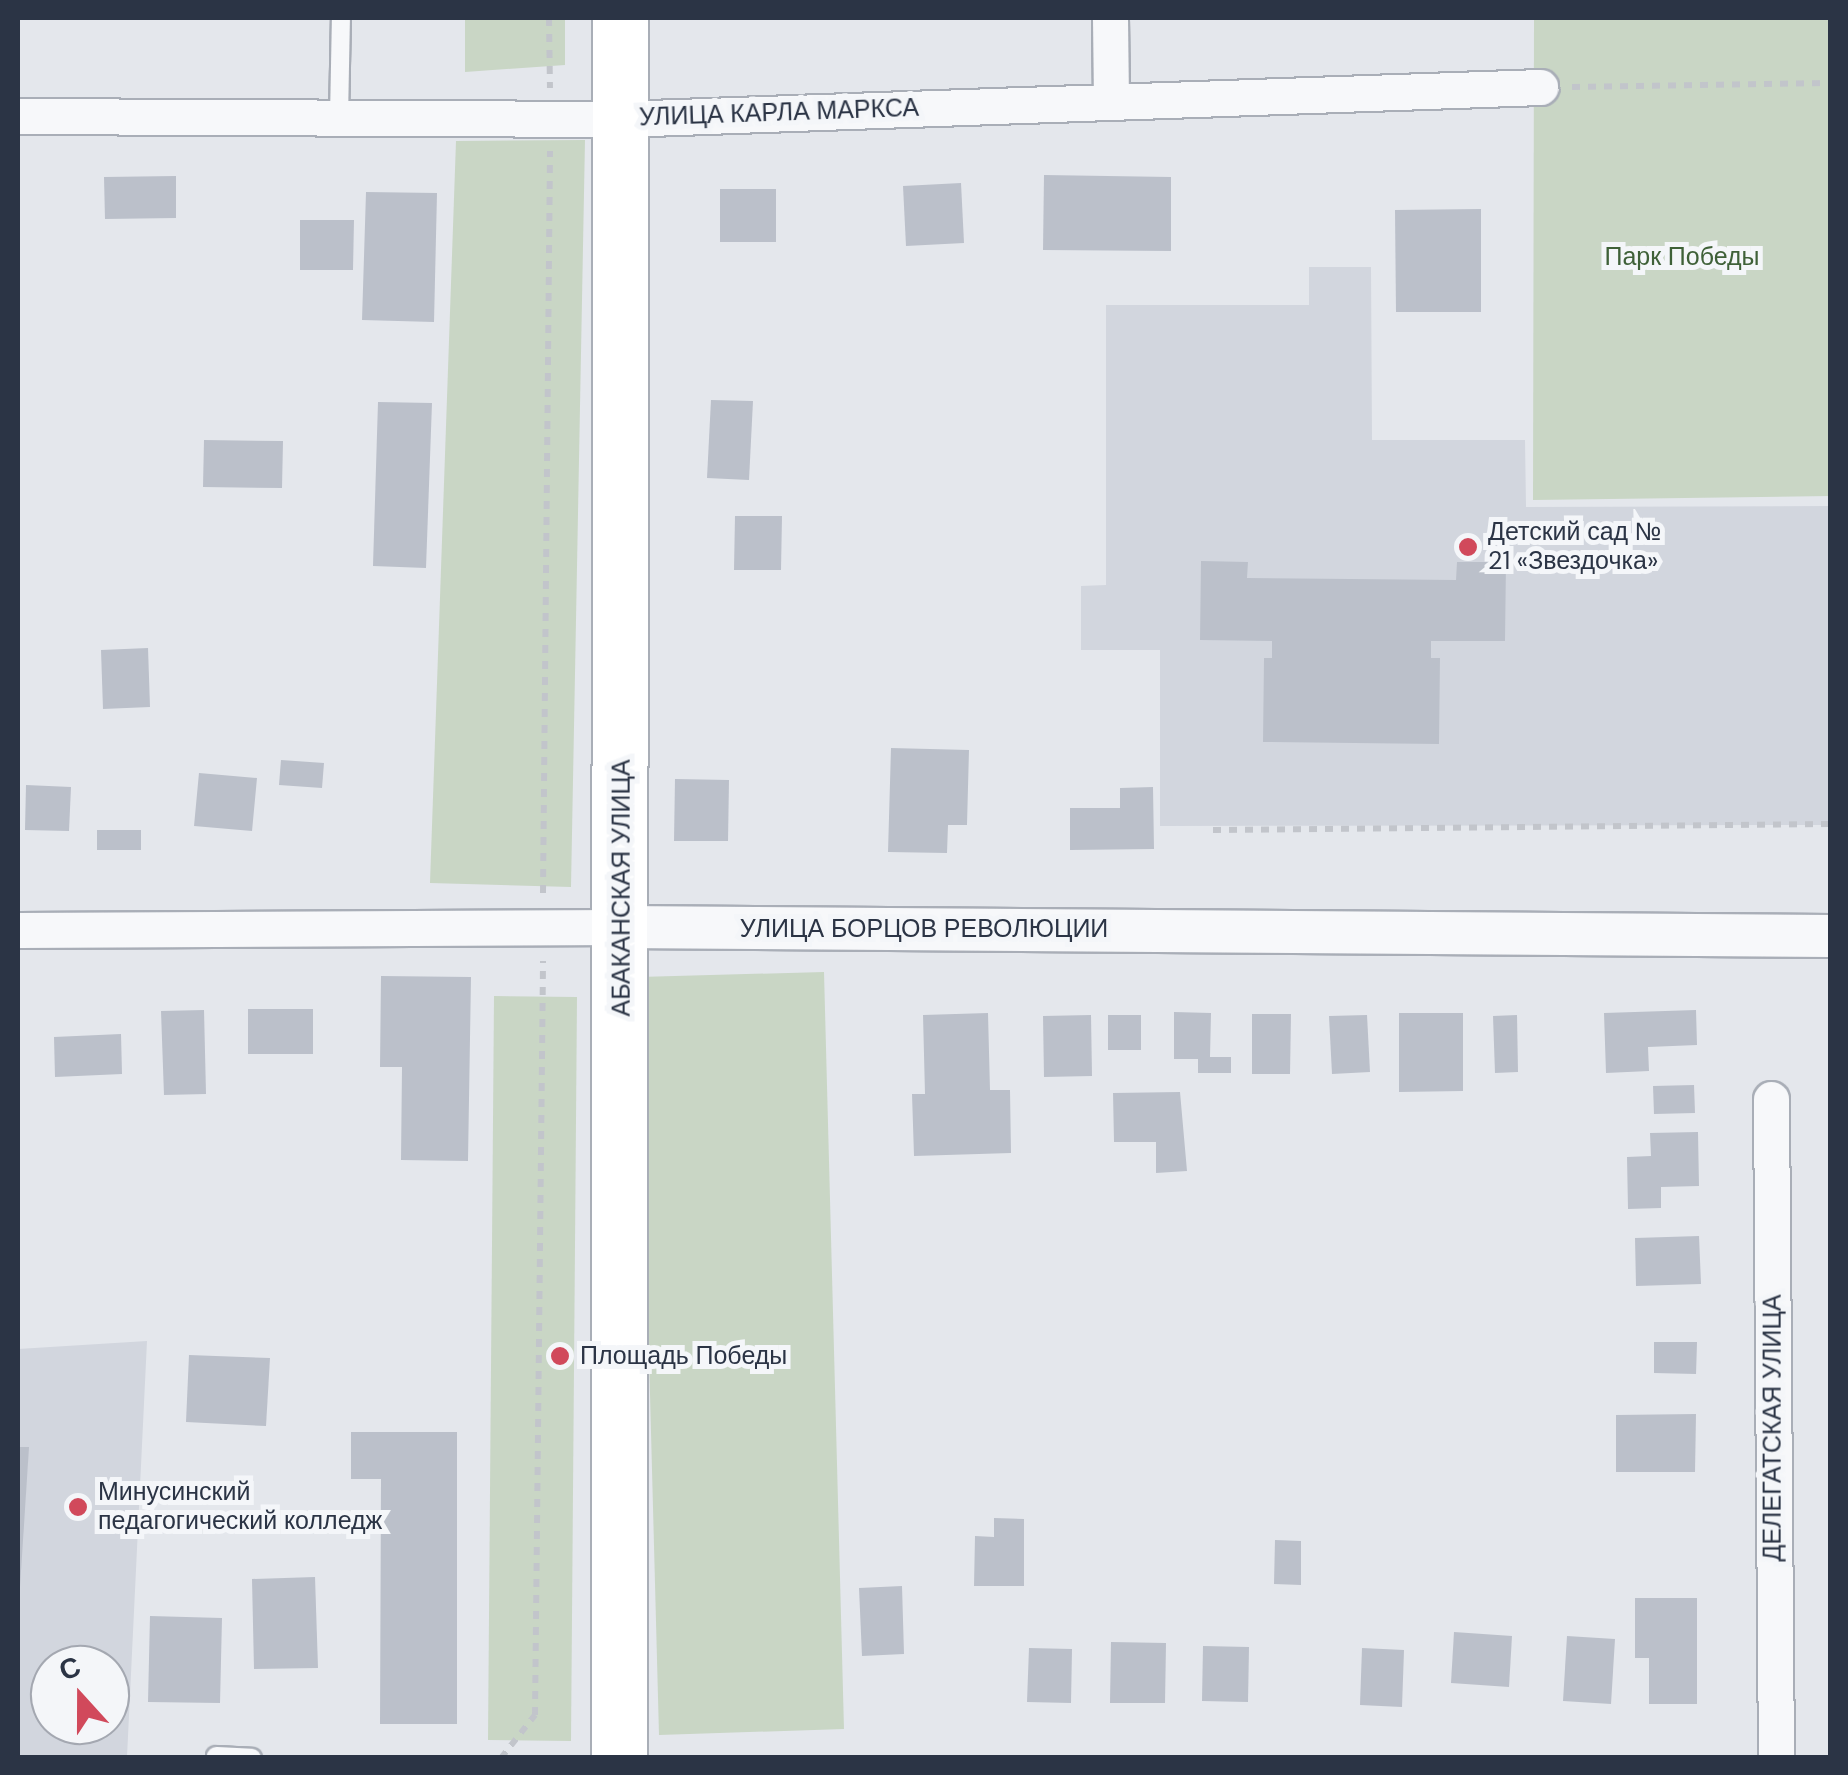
<!DOCTYPE html>
<meta charset="utf-8">
<style>
body{margin:0}
#map{position:relative;width:1848px;height:1775px;overflow:hidden;background:#e4e7ec;font-family:"DM Sans",sans-serif}
div>[style]{position:absolute}
[style*='--x']{left:calc(var(--x)*1px);top:calc(var(--y)*1px);width:calc(var(--w)*1px);rotate:calc(var(--a)*1deg)}
.built>*{inset:0;background:#d2d6de}
.green>*{inset:0;background:#c9d6c5}
.building>*{inset:0;background:#bbc0ca}
.path>*{height:6px;margin-top:-3px;transform-origin:0;background:repeating-linear-gradient(90deg,#c2c5cb 0 8px,transparent 0 16px)}
.roads{filter:drop-shadow(2px 0 #a9aeb7) drop-shadow(-2px 0 #a9aeb7) drop-shadow(0 2px #a9aeb7) drop-shadow(0 -2px #a9aeb7)}
.service>*{height:18px;margin:-9px;padding:0 9px;transform-origin:9px;border-radius:9px;background:#f7f8fa}
.minor>*{height:35px;margin:-17.5px;padding:0 17.5px;transform-origin:17.5px;border-radius:17.5px;background:#f7f8fa}
.tertiary>*{height:42px;margin:-21px;padding:0 21px;transform-origin:21px;border-radius:21px;background:#f7f8fa}
.primary>*{height:55px;margin:-27.5px;padding:0 27.5px;transform-origin:27.5px;border-radius:27.5px;background:#fff}
.dots>*{width:28px;height:28px;translate:-50% -50%;box-sizing:border-box;border:5px solid #f4f6f9;border-radius:50%}
span{translate:-50% -50%;white-space:nowrap;text-align:center;line-height:1.15;-webkit-text-stroke:10px #f4f6f9;paint-order:stroke}
.street-label{font-size:25px;color:#2b3445}
.park-label{font-size:25px;color:#3f6138}
.poi-label{font-size:25px;color:#2b3445}
.left{translate:0 -50%;text-align:left}
.frame{position:absolute;inset:0;border:20px solid #2b3445;pointer-events:none}
.north{position:absolute;left:30px;top:1645px;width:100px;height:100px;box-sizing:border-box;background:#f4f6f9;border:2px solid #a4a8b1;border-radius:50%;rotate:339deg;font-size:28px;font-weight:700;line-height:40px;text-align:center;color:#2b3445}
.north::after{content:'';display:block;margin:auto;width:35px;height:45px;background:#d1495b;clip-path:polygon(50% 0,100% 100%,50% 72%,0 100%)}
</style>
<div id="map">
<div class="built">
<i style="clip-path:polygon(1309px 267px,1371px 267px,1372px 440px,1525px 440px,1526px 507px,1830px 506px,1830px 825px,1160px 826px,1160px 650px,1081px 650px,1081px 586px,1106px 585px,1106px 305px,1309px 305px)"></i>
<i style="clip-path:polygon(evenodd,147px 1341px,127px 1757px,18px 1758px,18px 1349px,147px 1341px,50px 1665px,110px 1665px,110px 1725px,50px 1725px,50px 1665px)"></i>
</div>
<div class="green">
<i style="clip-path:polygon(465px 18px,565px 18px,565px 65px,465px 72px)"></i>
<i style="clip-path:polygon(1534px 18px,1830px 18px,1830px 496px,1533px 500px)"></i>
<i style="clip-path:polygon(585px 140px,571px 887px,430px 883px,456px 141px)"></i>
<i style="clip-path:polygon(824px 972px,844px 1729px,659px 1735px,639px 977px)"></i>
<i style="clip-path:polygon(494px 996px,577px 997px,571px 1741px,488px 1740px)"></i>
</div>
<div class="building">
<i style="clip-path:polygon(1044px 175px,1171px 177px,1171px 251px,1043px 250px)"></i>
<i style="clip-path:polygon(176px 176px,176px 218px,105px 219px,104px 177px)"></i>
<i style="clip-path:polygon(961px 183px,964px 243px,906px 246px,903px 186px)"></i>
<i style="clip-path:polygon(720px 189px,776px 189px,776px 242px,720px 242px)"></i>
<i style="clip-path:polygon(366px 192px,437px 193px,434px 322px,362px 320px)"></i>
<i style="clip-path:polygon(1481px 209px,1481px 312px,1396px 312px,1395px 210px)"></i>
<i style="clip-path:polygon(300px 220px,354px 220px,353px 270px,300px 270px)"></i>
<i style="clip-path:polygon(711px 400px,753px 401px,749px 480px,707px 478px)"></i>
<i style="clip-path:polygon(378px 402px,432px 403px,426px 568px,373px 566px)"></i>
<i style="clip-path:polygon(204px 440px,283px 441px,282px 488px,203px 487px)"></i>
<i style="clip-path:polygon(735px 516px,782px 516px,781px 570px,734px 570px)"></i>
<i style="clip-path:polygon(1201px 561px,1248px 562px,1247px 578px,1456px 580px,1457px 562px,1506px 562px,1505px 641px,1431px 641px,1431px 658px,1440px 658px,1439px 744px,1263px 742px,1264px 658px,1272px 658px,1272px 641px,1200px 640px)"></i>
<i style="clip-path:polygon(148px 648px,150px 707px,103px 709px,101px 650px)"></i>
<i style="clip-path:polygon(891px 748px,969px 750px,967px 825px,948px 825px,947px 853px,888px 852px)"></i>
<i style="clip-path:polygon(281px 760px,324px 763px,322px 788px,279px 785px)"></i>
<i style="clip-path:polygon(199px 773px,257px 778px,252px 831px,194px 826px)"></i>
<i style="clip-path:polygon(675px 779px,729px 780px,728px 841px,674px 841px)"></i>
<i style="clip-path:polygon(26px 785px,71px 787px,69px 831px,25px 830px)"></i>
<i style="clip-path:polygon(1153px 787px,1154px 849px,1070px 850px,1070px 808px,1120px 808px,1120px 788px)"></i>
<i style="clip-path:polygon(97px 830px,141px 830px,141px 850px,97px 850px)"></i>
<i style="clip-path:polygon(381px 976px,471px 977px,468px 1161px,401px 1160px,402px 1067px,380px 1067px)"></i>
<i style="clip-path:polygon(248px 1009px,313px 1009px,313px 1054px,248px 1054px)"></i>
<i style="clip-path:polygon(204px 1010px,206px 1094px,164px 1095px,161px 1011px)"></i>
<i style="clip-path:polygon(1696px 1010px,1697px 1045px,1648px 1047px,1649px 1071px,1606px 1073px,1604px 1013px)"></i>
<i style="clip-path:polygon(1174px 1012px,1211px 1013px,1210px 1057px,1231px 1057px,1231px 1073px,1198px 1073px,1198px 1059px,1174px 1059px)"></i>
<i style="clip-path:polygon(988px 1013px,990px 1090px,1010px 1090px,1011px 1153px,914px 1156px,912px 1094px,925px 1094px,923px 1015px)"></i>
<i style="clip-path:polygon(1399px 1013px,1463px 1013px,1463px 1091px,1399px 1092px)"></i>
<i style="clip-path:polygon(1252px 1014px,1291px 1014px,1290px 1074px,1252px 1074px)"></i>
<i style="clip-path:polygon(1091px 1015px,1092px 1076px,1044px 1077px,1043px 1016px)"></i>
<i style="clip-path:polygon(1108px 1015px,1141px 1015px,1141px 1050px,1108px 1050px)"></i>
<i style="clip-path:polygon(1367px 1015px,1370px 1072px,1332px 1074px,1329px 1016px)"></i>
<i style="clip-path:polygon(1517px 1015px,1518px 1072px,1495px 1073px,1493px 1016px)"></i>
<i style="clip-path:polygon(121px 1034px,122px 1074px,55px 1077px,54px 1037px)"></i>
<i style="clip-path:polygon(1694px 1085px,1695px 1113px,1654px 1114px,1653px 1086px)"></i>
<i style="clip-path:polygon(1180px 1092px,1187px 1171px,1156px 1173px,1156px 1142px,1114px 1142px,1113px 1093px)"></i>
<i style="clip-path:polygon(1698px 1132px,1699px 1186px,1661px 1187px,1661px 1208px,1628px 1209px,1627px 1157px,1651px 1156px,1650px 1133px)"></i>
<i style="clip-path:polygon(1699px 1236px,1701px 1284px,1636px 1286px,1635px 1238px)"></i>
<i style="clip-path:polygon(1654px 1342px,1697px 1342px,1696px 1374px,1654px 1373px)"></i>
<i style="clip-path:polygon(189px 1355px,270px 1358px,266px 1426px,186px 1422px)"></i>
<i style="clip-path:polygon(1696px 1414px,1695px 1472px,1616px 1472px,1616px 1415px)"></i>
<i style="clip-path:polygon(351px 1432px,457px 1432px,457px 1724px,380px 1724px,381px 1479px,351px 1479px)"></i>
<i style="clip-path:polygon(18px 1447px,29px 1447px,20px 1587px,18px 1587px)"></i>
<i style="clip-path:polygon(994px 1518px,1024px 1519px,1024px 1586px,974px 1586px,975px 1536px,994px 1537px)"></i>
<i style="clip-path:polygon(1275px 1540px,1301px 1541px,1301px 1585px,1274px 1584px)"></i>
<i style="clip-path:polygon(315px 1577px,318px 1668px,254px 1669px,252px 1579px)"></i>
<i style="clip-path:polygon(902px 1586px,904px 1654px,862px 1656px,859px 1588px)"></i>
<i style="clip-path:polygon(1635px 1598px,1697px 1598px,1697px 1704px,1649px 1704px,1649px 1658px,1635px 1658px)"></i>
<i style="clip-path:polygon(150px 1616px,222px 1618px,220px 1703px,148px 1702px)"></i>
<i style="clip-path:polygon(1454px 1632px,1512px 1636px,1509px 1687px,1451px 1683px)"></i>
<i style="clip-path:polygon(1567px 1636px,1615px 1639px,1611px 1704px,1563px 1701px)"></i>
<i style="clip-path:polygon(1111px 1642px,1166px 1643px,1165px 1703px,1110px 1703px)"></i>
<i style="clip-path:polygon(1203px 1646px,1249px 1647px,1248px 1702px,1202px 1701px)"></i>
<i style="clip-path:polygon(1029px 1648px,1072px 1649px,1071px 1703px,1027px 1702px)"></i>
<i style="clip-path:polygon(1362px 1648px,1404px 1650px,1402px 1707px,1360px 1705px)"></i>
</div>
<div class="path">
<i style="--x:549;--y:18;--w:70;--a:89.2"></i>
<i style="--x:1572;--y:87;--w:258;--a:-0.9"></i>
<i style="--x:1213;--y:830;--w:617;--a:-0.56"></i>
<i style="--x:543;--y:893;--w:742;--a:-89.46"></i>
<i style="--x:501;--y:1758;--w:55;--a:-51.7"></i>
<i style="--x:535;--y:1715;--w:754;--a:-89.39"></i>
</div>
<div class="roads">
<div class="service">
<i style="--x:339;--y:118;--w:100;--a:-88.9"></i>
<i style="--x:216;--y:1756;--w:36;--a:3"></i>
</div>
<div class="minor">
<i style="--x:1110;--y:18;--w:82;--a:89.3"></i>
<i style="--x:18;--y:116;--w:602;--a:0.29"></i>
<i style="--x:620;--y:119;--w:921;--a:-1.99"></i>
<i style="--x:18;--y:930;--w:604;--a:-0.28"></i>
<i style="--x:1771;--y:1099;--w:659;--a:89.57"></i>
</div>
<div class="tertiary">
<i style="--x:622;--y:927;--w:1208;--a:0.43"></i>
</div>
<div class="primary">
<i style="--x:619;--y:1758;--w:1740;--a:-89.97"></i>
</div>
</div>
<div class="dots">
<i style="left:1468px;top:547px;background:#d1495b"></i>
<i style="left:560px;top:1356px;background:#d1495b"></i>
<i style="left:78px;top:1507px;background:#d1495b"></i>
</div>
<div class="street-label">
<span style="left:779px;top:113px;rotate:-2deg">УЛИЦА КАРЛА МАРКСА</span>
<span style="left:622px;top:888px;rotate:-90deg">АБАКАНСКАЯ УЛИЦА</span>
<span style="left:924px;top:929px">УЛИЦА БОРЦОВ РЕВОЛЮЦИИ</span>
<span style="left:1773px;top:1428px;rotate:-90deg">ДЕЛЕГАТСКАЯ УЛИЦА</span>
</div>
<div class="park-label">
<span style="left:1682px;top:257px">Парк Победы</span>
</div>
<div class="poi-label">
<span class="left" style="left:1488px;top:547px">Детский сад №<br>21 «Звездочка»</span>
<span class="left" style="left:580px;top:1356px">Площадь Победы</span>
<span class="left" style="left:98px;top:1507px">Минусинский<br>педагогический колледж</span>
</div>
<div class="frame"></div>
<div class="north">С</div>
</div>
